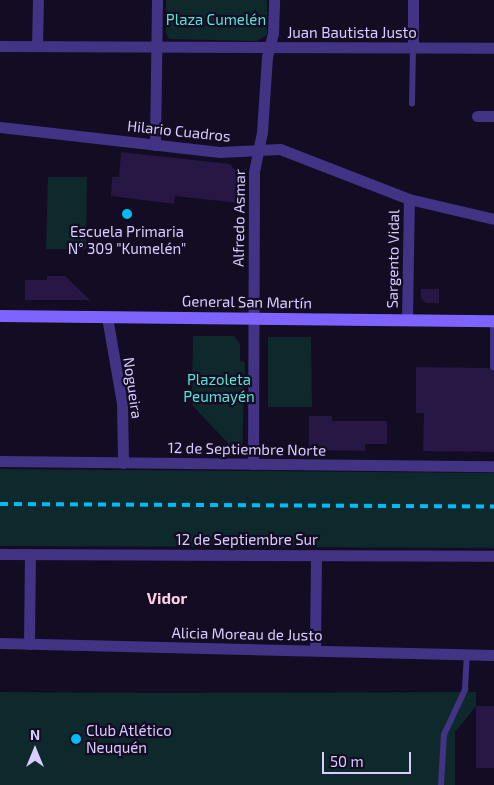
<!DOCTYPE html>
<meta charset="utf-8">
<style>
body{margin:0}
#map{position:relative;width:494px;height:785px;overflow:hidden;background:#130c22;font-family:"Exo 2",sans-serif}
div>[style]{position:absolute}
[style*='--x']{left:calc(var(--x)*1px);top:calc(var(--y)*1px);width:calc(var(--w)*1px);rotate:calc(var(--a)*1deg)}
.green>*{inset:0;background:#0e292c}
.building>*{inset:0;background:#261744}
.lane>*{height:5.5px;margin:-2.75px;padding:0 2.75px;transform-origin:2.75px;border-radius:2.75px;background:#423384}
.street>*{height:11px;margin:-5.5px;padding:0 5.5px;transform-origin:5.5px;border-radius:5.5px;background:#423384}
.secondary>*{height:12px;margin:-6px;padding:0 6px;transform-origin:6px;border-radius:6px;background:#7e63ff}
.rail>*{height:4px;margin-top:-2px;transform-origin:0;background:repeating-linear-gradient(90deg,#00bbf7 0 8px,transparent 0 14px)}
.dots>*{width:14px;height:14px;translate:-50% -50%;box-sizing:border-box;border:2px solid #130c22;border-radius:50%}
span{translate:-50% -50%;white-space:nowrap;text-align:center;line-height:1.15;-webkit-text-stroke:4.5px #130c22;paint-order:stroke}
.park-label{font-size:15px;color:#51e7d7}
.street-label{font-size:15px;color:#d9ccff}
.poi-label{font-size:15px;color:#d9ccff}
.left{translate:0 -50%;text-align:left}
.neighbourhood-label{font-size:16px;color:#ffcee6;font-weight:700}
.north{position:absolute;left:10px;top:725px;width:50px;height:50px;-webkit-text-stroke:4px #130c22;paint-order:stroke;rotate:0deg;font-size:14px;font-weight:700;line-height:20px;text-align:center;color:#d9ccff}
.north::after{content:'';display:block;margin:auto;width:18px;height:22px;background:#d9ccff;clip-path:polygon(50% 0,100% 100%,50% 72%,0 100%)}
.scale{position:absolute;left:322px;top:752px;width:89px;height:22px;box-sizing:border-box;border:2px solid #d9ccff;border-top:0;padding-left:6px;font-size:15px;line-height:18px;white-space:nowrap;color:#d9ccff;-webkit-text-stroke:4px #130c22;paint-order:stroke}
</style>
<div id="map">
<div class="green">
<i style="clip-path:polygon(166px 0,267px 0,267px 35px,257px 41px,169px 39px,166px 33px)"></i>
<i style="clip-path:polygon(48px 177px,87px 177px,86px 249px,46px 249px)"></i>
<i style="clip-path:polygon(193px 336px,234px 336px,240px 344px,240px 361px,245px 362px,242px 453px,238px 454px,192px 405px)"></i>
<i style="clip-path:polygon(268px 337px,311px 337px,312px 407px,268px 407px)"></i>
<i style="clip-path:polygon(0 469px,494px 473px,494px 548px,0 546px)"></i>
<i style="clip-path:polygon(0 692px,153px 693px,476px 692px,476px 706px,455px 732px,455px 785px,0 785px)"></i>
</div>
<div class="building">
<i style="clip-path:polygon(121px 152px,230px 164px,239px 175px,239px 203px,175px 196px,174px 204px,111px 196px,112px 177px,119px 177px)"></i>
<i style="clip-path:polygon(47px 276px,65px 276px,90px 300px,25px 300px,25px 280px,47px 280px)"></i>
<i style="clip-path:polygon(421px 289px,439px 289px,439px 303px,426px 303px,421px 298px)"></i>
<i style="clip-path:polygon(416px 367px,488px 368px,494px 372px,494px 452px,423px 451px,424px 413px,416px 413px)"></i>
<i style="clip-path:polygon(309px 416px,332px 416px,332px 421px,387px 421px,387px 444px,365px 444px,365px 451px,309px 450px)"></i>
<i style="clip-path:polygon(476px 706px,494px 706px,494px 768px,476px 768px)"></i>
</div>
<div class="lane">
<i style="--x:412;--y:104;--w:56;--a:-89"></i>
<i style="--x:493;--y:368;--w:47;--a:-90"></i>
<i style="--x:441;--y:785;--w:50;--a:-86.6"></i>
<i style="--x:444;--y:735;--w:50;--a:-65"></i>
<i style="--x:465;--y:690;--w:36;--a:-87"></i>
</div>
<div class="street">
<i style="--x:0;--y:46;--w:494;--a:0.2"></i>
<i style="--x:37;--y:46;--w:46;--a:-88.8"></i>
<i style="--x:413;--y:48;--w:48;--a:-90"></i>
<i style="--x:477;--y:116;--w:17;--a:0"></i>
<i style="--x:0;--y:127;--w:221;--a:6.5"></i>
<i style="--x:220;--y:152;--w:60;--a:-2.9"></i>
<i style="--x:280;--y:149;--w:138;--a:21.2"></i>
<i style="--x:409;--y:199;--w:87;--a:13.2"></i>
<i style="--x:155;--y:145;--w:145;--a:-89.2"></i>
<i style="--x:107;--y:317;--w:87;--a:80.1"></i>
<i style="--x:122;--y:403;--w:60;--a:89"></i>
<i style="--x:407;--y:320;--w:121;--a:-89.1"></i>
<i style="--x:0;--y:461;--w:494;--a:0.6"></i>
<i style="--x:253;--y:464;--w:292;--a:-89.8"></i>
<i style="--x:254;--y:172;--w:41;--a:-78.7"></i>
<i style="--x:262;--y:132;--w:75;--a:-86.2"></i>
<i style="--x:267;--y:57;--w:25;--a:-76"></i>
<i style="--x:273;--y:33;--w:33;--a:-88"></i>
<i style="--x:0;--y:554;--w:494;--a:0.2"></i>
<i style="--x:0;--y:643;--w:494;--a:1.4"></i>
<i style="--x:29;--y:644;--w:90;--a:-89.4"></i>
<i style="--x:315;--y:650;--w:95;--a:-89.4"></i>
</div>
<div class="secondary">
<i style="--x:0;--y:316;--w:494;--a:0.6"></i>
</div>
<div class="rail">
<i style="--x:0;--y:504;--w:494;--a:0.3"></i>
</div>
<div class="dots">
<i style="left:127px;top:214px;background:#00bbf7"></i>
<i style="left:76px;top:739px;background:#00bbf7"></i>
</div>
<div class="park-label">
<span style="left:216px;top:20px">Plaza Cumelén</span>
<span style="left:219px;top:388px">Plazoleta<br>Peumayén</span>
</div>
<div class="street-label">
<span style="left:352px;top:33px">Juan Bautista Justo</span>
<span style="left:179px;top:131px;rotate:6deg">Hilario Cuadros</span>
<span style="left:239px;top:218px;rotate:-89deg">Alfredo Asmar</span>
<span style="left:393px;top:259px;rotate:-89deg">Sargento Vidal</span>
<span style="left:247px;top:302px;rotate:1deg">General San Martín</span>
<span style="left:133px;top:388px;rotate:82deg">Nogueira</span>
<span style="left:247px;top:449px;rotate:1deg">12 de Septiembre Norte</span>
<span style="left:247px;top:540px">12 de Septiembre Sur</span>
<span style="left:247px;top:634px;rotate:1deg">Alicia Moreau de Justo</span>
</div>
<div class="poi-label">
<span style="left:127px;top:240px">Escuela Primaria<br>N° 309 "Kumelén"</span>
<span class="left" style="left:86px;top:739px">Club Atlético<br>Neuquén</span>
</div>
<div class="neighbourhood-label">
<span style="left:167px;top:598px">Vidor</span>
</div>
<div class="north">N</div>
<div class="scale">50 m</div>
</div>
